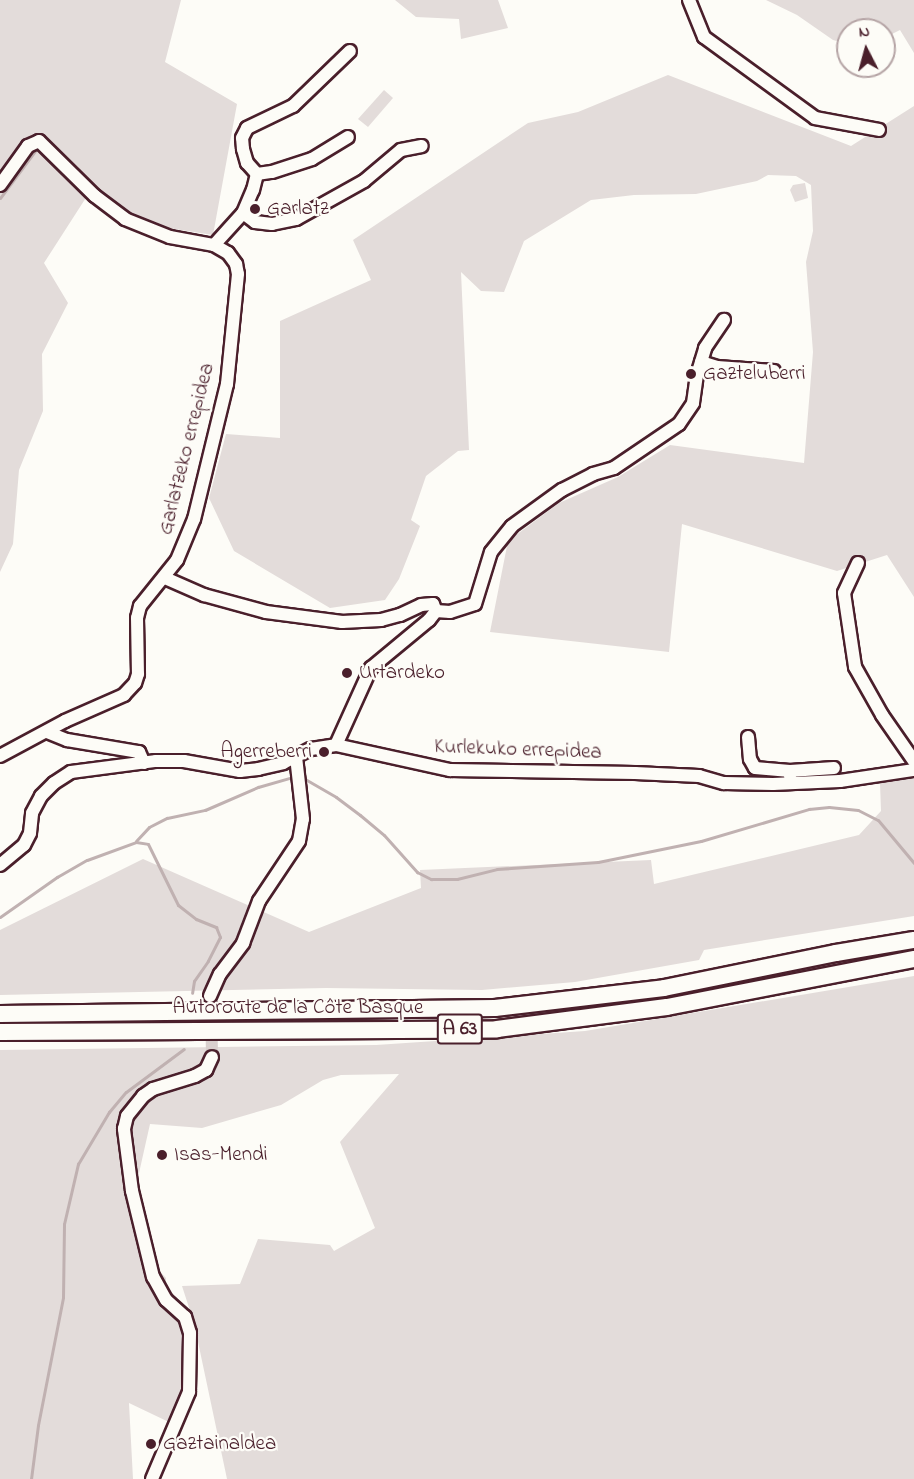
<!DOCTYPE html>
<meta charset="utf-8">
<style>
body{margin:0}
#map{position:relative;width:914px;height:1479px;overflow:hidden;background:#fdfcf7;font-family:"Indie Flower",sans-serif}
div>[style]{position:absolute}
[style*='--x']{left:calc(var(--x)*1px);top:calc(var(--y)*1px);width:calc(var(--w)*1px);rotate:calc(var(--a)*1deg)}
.green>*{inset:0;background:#e3dcda}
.stream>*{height:3px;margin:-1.5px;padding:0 1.5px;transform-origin:1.5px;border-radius:1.5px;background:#c0b1b1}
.minor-tunnel>*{height:12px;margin-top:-6px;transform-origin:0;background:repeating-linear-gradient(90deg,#d9d0ce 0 12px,transparent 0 18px)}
.roads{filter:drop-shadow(2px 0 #4a1f2b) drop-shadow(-2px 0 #4a1f2b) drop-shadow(0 2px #4a1f2b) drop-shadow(0 -2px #4a1f2b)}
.minor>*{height:12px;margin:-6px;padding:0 6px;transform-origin:6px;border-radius:6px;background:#fdfcf7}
.highway>*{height:16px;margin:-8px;padding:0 8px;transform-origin:8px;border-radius:8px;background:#fdfcf7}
.dots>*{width:16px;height:16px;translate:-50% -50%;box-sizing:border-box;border:3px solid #fdfcf7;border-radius:50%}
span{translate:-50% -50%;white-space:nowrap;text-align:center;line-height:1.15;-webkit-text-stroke:4.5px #fdfcf7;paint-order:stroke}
.shield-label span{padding:2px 4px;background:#fdfcf7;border:2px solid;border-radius:4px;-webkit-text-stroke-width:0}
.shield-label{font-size:20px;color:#4a1f2b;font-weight:700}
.poi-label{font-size:21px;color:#4a1f2b}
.left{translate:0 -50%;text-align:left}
.right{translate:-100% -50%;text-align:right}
.street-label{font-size:21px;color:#4a1f2b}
.north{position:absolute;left:836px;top:18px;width:60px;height:60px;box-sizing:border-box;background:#fdfcf7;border:2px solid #b5a4a5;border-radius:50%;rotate:354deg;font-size:16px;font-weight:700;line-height:24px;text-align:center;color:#4a1f2b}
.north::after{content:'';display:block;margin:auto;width:21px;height:27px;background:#4a1f2b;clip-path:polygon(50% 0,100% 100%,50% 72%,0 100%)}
</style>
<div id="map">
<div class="green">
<i style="clip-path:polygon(0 0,181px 0,165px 62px,237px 104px,213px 235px,143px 224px,89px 193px,44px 263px,68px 303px,42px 354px,43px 411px,19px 470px,13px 544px,0 572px)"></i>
<i style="clip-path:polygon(395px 0,498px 0,508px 28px,461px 39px,459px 19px,416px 17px)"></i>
<i style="clip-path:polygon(766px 0,914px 0,914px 53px,900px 30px,884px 38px,884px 30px,848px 30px,848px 44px,833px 40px,797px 15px)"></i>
<i style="clip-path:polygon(668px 75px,851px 146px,914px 106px,914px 597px,887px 555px,837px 571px,682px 524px,669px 652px,490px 632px,508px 541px,559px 503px,618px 477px,670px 445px,804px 463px,813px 352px,806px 262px,813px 231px,811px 185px,796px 176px,768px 175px,757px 181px,696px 194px,634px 195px,591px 200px,524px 241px,504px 292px,481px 291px,461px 272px,469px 450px,458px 451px,426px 476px,411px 520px,420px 526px,399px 579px,385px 600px,330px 608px,234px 551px,209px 498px,226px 434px,280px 438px,280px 321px,371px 280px,353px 240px,528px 123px,578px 112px)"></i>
<i style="clip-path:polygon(384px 90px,393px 98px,368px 127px,358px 119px)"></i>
<i style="clip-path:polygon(805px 183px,808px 198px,795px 202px,790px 190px,793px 185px)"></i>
<i style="clip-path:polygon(914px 777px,914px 916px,704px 950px,699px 960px,575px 982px,482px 990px,326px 988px,0 995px,0 930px,143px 859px,309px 932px,421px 888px,420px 870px,651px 860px,654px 884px,859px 835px,881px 811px,880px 783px)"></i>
<i style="clip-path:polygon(914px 976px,914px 1479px,227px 1479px,194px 1323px,182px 1286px,240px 1284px,258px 1239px,330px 1245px,334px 1251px,375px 1228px,340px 1142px,399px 1074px,341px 1075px,323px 1080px,281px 1105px,202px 1128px,150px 1124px,135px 1191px,153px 1264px,166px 1278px,166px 1306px,183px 1327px,182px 1397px,173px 1424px,129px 1403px,133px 1479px,0 1479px,0 1050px,376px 1045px,585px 1031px)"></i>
</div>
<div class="stream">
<i style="--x:0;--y:198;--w:59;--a:-53.3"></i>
<i style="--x:305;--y:779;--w:36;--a:30"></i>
<i style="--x:336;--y:797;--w:30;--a:37"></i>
<i style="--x:360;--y:815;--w:31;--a:40"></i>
<i style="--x:384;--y:835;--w:50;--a:48.3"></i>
<i style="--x:417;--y:872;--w:16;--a:27"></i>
<i style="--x:431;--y:879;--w:26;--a:0"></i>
<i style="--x:457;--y:879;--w:41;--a:-14"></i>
<i style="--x:497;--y:869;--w:101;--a:-4"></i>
<i style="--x:598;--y:862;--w:105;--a:-11.5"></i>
<i style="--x:701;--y:841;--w:113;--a:-16.5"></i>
<i style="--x:809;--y:809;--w:20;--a:-6"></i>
<i style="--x:829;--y:807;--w:29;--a:6"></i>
<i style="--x:858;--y:810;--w:22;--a:27"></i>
<i style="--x:878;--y:820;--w:56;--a:50.1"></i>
<i style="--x:136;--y:841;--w:19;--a:-47"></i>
<i style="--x:149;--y:827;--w:20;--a:-27"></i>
<i style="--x:167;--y:818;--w:39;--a:-12"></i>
<i style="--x:205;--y:810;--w:58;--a:-23.5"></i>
<i style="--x:258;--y:787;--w:33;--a:-16"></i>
<i style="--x:0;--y:917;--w:70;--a:-35.1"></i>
<i style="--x:57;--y:877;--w:34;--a:-30"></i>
<i style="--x:87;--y:860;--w:52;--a:-20.2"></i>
<i style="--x:136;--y:842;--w:12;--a:9"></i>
<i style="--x:148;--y:844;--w:68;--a:63.8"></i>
<i style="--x:178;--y:905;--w:23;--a:38"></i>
<i style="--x:196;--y:919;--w:22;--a:22"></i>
<i style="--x:216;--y:927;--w:11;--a:68"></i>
<i style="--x:220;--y:937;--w:27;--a:117"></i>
<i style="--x:208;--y:961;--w:24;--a:125"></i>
<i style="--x:194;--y:981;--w:12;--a:99"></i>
<i style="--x:31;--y:1479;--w:54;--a:-82.6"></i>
<i style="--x:38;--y:1425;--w:130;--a:-78.9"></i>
<i style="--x:63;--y:1297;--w:73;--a:-89.2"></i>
<i style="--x:64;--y:1224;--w:62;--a:-76.9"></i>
<i style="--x:78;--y:1164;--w:61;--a:-59.2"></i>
<i style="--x:109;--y:1112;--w:26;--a:-50"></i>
<i style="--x:126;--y:1092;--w:72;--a:-36.6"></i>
</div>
<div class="minor-tunnel">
<i style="--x:211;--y:1003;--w:54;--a:88.9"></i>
</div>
<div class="roads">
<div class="minor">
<i style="--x:689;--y:0;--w:40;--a:68"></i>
<i style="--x:704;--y:37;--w:137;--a:36.1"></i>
<i style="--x:815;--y:118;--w:65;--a:10.6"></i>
<i style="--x:257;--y:174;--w:15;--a:-8"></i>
<i style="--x:272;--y:172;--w:42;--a:-18"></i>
<i style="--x:312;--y:159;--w:42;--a:-31.4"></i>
<i style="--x:0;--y:185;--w:48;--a:-54.3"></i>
<i style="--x:28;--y:146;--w:12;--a:-24"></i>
<i style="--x:39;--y:141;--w:78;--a:44.5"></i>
<i style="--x:95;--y:196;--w:38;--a:37"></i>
<i style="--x:125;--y:219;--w:48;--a:21.8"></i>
<i style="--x:170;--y:237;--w:45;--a:10.3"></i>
<i style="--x:214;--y:245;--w:16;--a:30"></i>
<i style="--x:228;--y:253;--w:14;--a:54"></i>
<i style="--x:236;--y:264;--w:10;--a:79"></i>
<i style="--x:238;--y:274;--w:111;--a:95.7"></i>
<i style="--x:227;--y:384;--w:139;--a:103.7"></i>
<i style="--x:194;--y:519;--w:44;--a:112.5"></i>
<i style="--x:177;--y:560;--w:59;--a:128.8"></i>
<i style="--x:140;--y:606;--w:12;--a:104"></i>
<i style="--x:137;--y:618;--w:56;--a:89"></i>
<i style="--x:138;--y:674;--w:9;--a:108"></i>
<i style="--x:135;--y:683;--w:16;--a:133"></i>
<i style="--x:124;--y:695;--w:64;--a:156.2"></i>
<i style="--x:65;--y:721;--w:74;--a:151.7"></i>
<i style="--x:243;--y:213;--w:15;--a:37"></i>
<i style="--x:255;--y:222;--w:17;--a:7"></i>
<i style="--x:272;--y:224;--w:25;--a:-12"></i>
<i style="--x:296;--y:219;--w:78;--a:-29.2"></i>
<i style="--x:364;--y:181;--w:48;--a:-40"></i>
<i style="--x:401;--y:150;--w:21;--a:-11"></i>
<i style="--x:214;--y:245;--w:43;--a:-47.8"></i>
<i style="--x:243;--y:213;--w:25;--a:-67"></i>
<i style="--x:253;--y:190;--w:16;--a:-76"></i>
<i style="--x:257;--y:174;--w:15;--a:-132"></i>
<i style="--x:247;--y:163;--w:15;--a:-106"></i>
<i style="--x:243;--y:149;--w:11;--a:-95"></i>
<i style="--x:242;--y:138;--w:11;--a:-63"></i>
<i style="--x:247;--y:128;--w:51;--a:-25.6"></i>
<i style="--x:293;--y:106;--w:79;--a:-44"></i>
<i style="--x:701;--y:362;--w:17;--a:17"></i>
<i style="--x:717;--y:367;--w:57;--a:4"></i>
<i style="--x:858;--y:563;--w:33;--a:115"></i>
<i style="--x:844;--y:593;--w:75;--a:81.5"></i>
<i style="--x:855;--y:667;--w:55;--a:60.6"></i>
<i style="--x:882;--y:715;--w:56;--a:55.2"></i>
<i style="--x:165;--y:578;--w:43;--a:23.6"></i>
<i style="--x:204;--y:595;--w:64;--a:15.3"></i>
<i style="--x:266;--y:612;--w:77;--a:7.5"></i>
<i style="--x:342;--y:622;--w:39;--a:-3"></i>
<i style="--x:381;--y:620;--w:20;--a:-15"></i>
<i style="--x:400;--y:615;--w:23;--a:-25"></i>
<i style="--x:421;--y:605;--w:12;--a:-5"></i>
<i style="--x:433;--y:604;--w:8;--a:67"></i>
<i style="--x:436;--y:611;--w:14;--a:4"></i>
<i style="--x:450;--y:612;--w:26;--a:-18"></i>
<i style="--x:475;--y:604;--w:54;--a:-72.9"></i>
<i style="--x:491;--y:552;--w:33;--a:-51"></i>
<i style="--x:512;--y:526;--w:62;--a:-35.8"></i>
<i style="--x:562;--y:490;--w:35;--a:-27"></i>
<i style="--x:593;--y:474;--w:22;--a:-16"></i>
<i style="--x:614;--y:468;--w:78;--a:-34.1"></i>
<i style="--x:679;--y:424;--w:25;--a:-56"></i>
<i style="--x:693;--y:403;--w:28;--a:-82"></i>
<i style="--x:697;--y:375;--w:28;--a:-73"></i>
<i style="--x:705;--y:348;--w:34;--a:-56"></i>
<i style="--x:47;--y:732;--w:22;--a:22"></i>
<i style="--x:67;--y:740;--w:73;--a:9.5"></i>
<i style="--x:139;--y:752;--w:12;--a:66"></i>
<i style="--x:748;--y:737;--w:22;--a:85"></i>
<i style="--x:750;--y:759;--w:10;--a:61"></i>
<i style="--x:755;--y:768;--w:35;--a:5"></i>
<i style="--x:336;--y:745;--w:85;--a:-65.6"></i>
<i style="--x:371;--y:668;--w:75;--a:-39.6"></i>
<i style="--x:429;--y:620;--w:11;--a:-52"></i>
<i style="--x:790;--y:776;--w:5;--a:-90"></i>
<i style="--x:790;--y:771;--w:44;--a:-3.9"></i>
<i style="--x:0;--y:865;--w:31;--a:-40"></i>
<i style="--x:24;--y:845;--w:13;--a:-63"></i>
<i style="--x:30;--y:833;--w:20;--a:-84"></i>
<i style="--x:32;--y:813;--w:19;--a:-62"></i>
<i style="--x:41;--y:796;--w:18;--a:-45"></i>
<i style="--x:54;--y:783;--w:20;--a:-33"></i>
<i style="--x:71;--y:772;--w:86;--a:-7.4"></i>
<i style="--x:156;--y:761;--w:28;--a:0"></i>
<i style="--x:184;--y:761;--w:57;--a:10.1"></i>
<i style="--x:240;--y:771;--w:18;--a:-6"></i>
<i style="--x:258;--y:769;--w:26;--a:-13"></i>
<i style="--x:283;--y:763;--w:31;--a:-27"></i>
<i style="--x:311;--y:749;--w:25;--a:-9"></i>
<i style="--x:336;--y:745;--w:117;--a:12.4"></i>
<i style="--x:450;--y:770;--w:185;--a:0.9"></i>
<i style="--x:635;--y:773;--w:64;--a:2.7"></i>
<i style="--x:699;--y:776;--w:26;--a:16"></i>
<i style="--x:724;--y:783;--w:49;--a:1.2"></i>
<i style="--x:773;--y:784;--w:67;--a:-2.6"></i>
<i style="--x:840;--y:781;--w:75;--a:-8.5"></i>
<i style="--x:210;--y:996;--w:24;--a:-66"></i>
<i style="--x:220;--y:974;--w:39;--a:-53"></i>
<i style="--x:243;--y:943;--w:45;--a:-69.1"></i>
<i style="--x:259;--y:901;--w:72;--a:-56.3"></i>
<i style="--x:299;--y:841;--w:22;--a:-80"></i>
<i style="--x:303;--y:819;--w:62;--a:-96.4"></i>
<i style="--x:152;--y:1479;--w:95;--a:-67"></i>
<i style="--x:189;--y:1392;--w:59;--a:-89"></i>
<i style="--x:190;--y:1333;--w:17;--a:-107"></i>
<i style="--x:185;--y:1317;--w:25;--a:-138"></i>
<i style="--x:166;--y:1300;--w:26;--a:-119"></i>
<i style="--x:153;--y:1277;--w:89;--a:-103.7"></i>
<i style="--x:132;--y:1191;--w:63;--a:-97.4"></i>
<i style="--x:124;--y:1129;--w:13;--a:-77"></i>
<i style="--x:127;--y:1116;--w:26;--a:-51"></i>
<i style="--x:143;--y:1096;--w:12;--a:-35"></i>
<i style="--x:153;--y:1089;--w:44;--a:-17.2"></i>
<i style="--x:195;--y:1076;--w:13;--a:-29"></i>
<i style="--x:206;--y:1070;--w:14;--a:-65"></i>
</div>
<div class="highway">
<i style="--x:0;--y:1014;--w:495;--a:-0.7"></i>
<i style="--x:495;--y:1008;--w:170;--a:-6.7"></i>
<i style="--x:664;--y:988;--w:176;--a:-11.5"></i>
<i style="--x:836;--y:953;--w:79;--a:-9.5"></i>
<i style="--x:0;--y:1032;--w:497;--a:-0.3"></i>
<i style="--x:497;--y:1029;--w:171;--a:-7.4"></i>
<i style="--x:667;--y:1007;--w:252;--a:-11"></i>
</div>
</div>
<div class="dots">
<i style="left:255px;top:209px;background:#4a1f2b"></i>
<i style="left:691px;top:374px;background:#4a1f2b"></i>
<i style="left:347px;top:673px;background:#4a1f2b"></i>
<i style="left:324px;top:752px;background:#4a1f2b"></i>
<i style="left:162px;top:1155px;background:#4a1f2b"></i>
<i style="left:151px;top:1444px;background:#4a1f2b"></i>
</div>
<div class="shield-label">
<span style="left:460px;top:1029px">A 63</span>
</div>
<div class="poi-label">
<span class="left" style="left:267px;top:209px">Garlatz</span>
<span class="left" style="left:703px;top:374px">Gazteluberri</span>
<span class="left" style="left:359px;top:673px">Urtardeko</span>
<span class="right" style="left:312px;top:752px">Agerreberri</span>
<span class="left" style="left:174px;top:1155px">Isas-Mendi</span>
<span class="left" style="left:163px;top:1444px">Gaztainaldea</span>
</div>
<div class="street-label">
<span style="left:187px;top:449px;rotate:-76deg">Garlatzeko errepidea</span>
<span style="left:518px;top:750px;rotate:2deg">Kurlekuko errepidea</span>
<span style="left:298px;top:1008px">Autoroute de la Côte Basque</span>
</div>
<div class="north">N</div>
</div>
